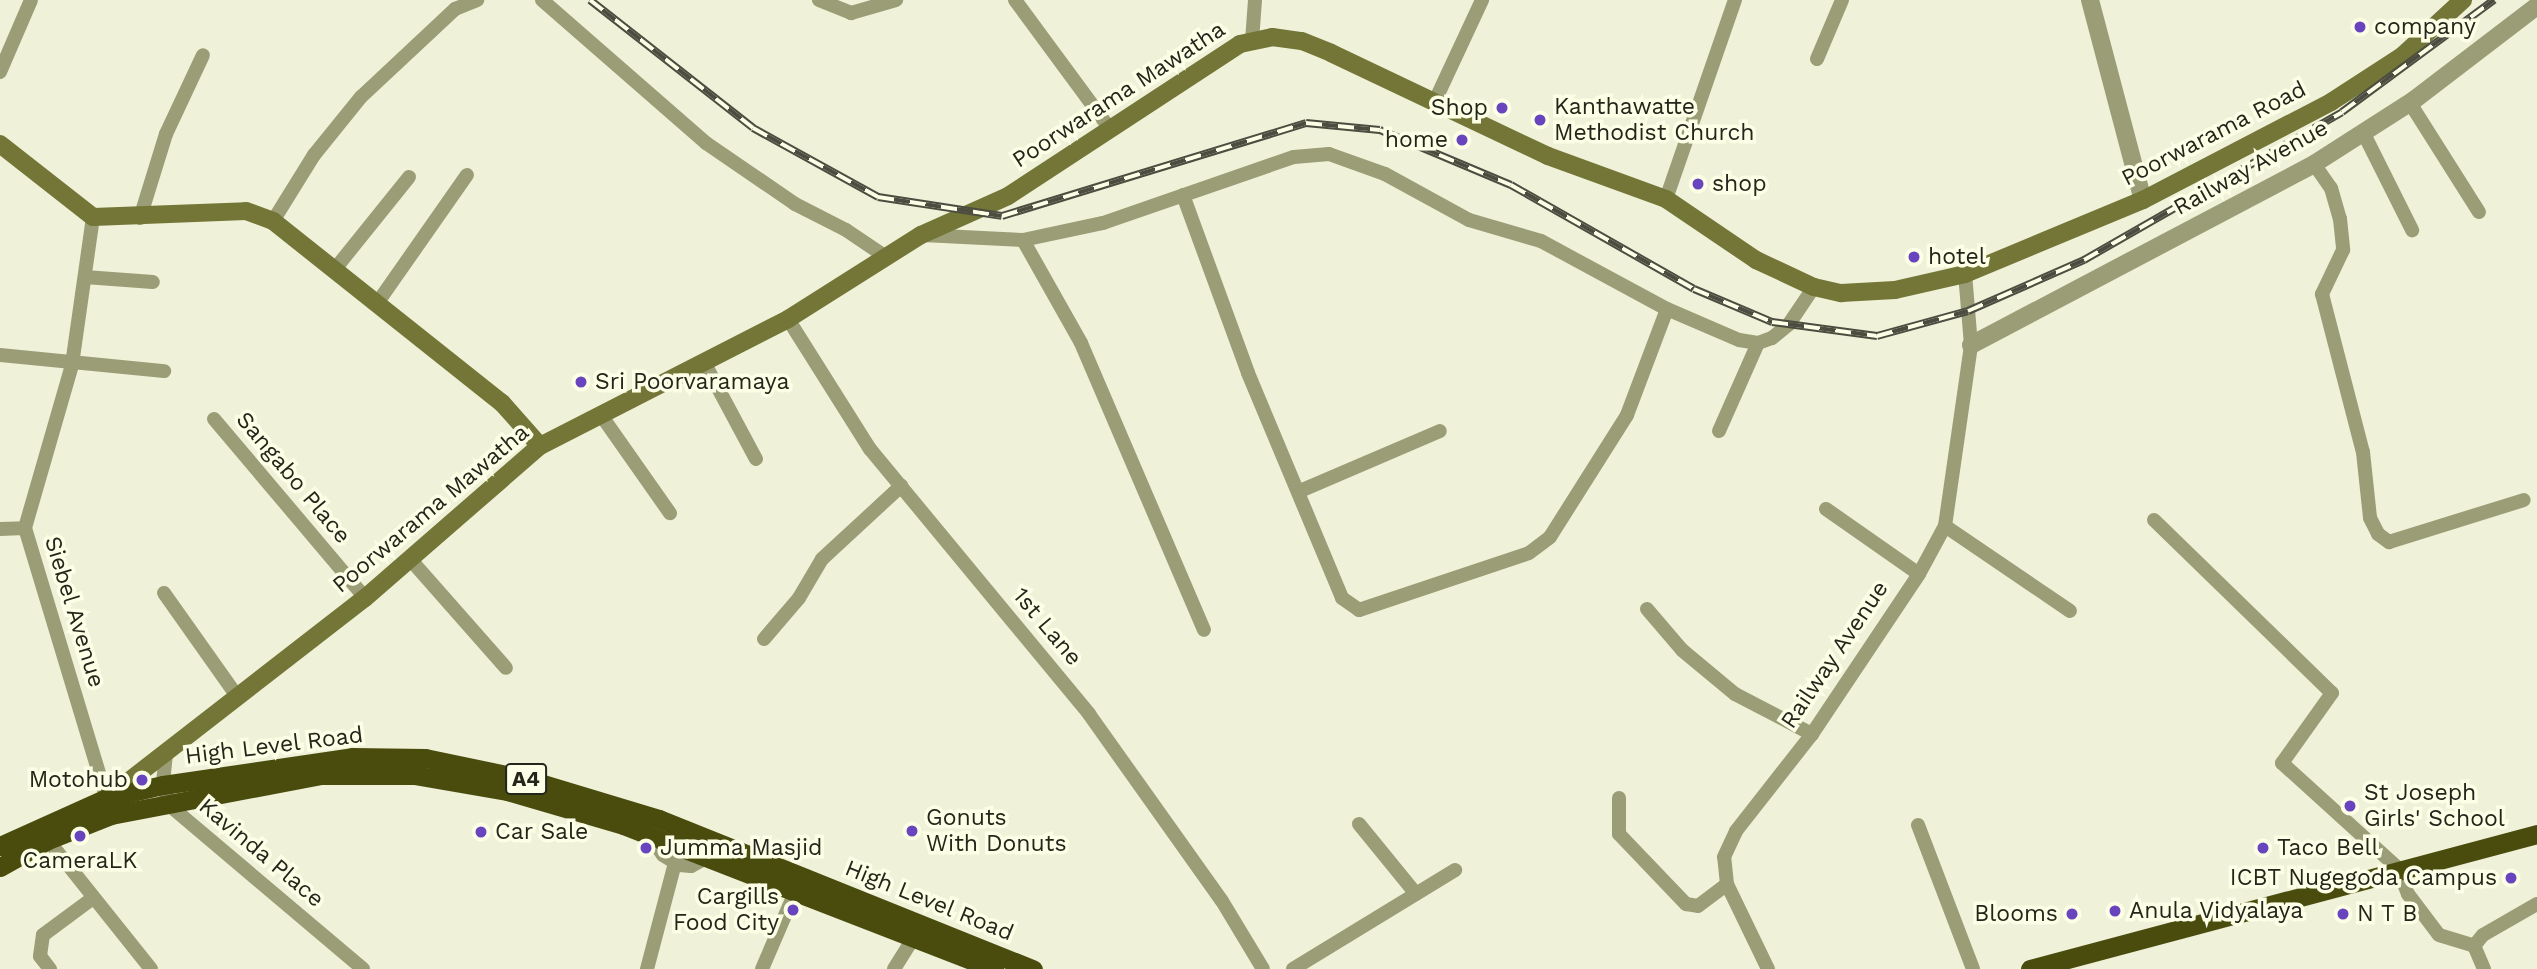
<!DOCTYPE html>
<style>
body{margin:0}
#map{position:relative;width:2537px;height:969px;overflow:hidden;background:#eff1d8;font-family:"Work Sans",sans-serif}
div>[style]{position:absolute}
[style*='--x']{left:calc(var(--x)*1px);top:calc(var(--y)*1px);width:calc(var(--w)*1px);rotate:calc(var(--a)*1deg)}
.minor>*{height:14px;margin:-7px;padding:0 7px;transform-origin:7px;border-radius:7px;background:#9a9d75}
.tertiary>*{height:18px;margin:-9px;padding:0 9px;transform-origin:9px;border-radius:9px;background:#9a9d75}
.secondary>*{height:18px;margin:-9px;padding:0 9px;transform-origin:9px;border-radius:9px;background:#737637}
.trunk>*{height:19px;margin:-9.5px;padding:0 9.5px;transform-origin:9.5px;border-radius:9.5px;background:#4a4c0e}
.rail>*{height:8px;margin-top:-4px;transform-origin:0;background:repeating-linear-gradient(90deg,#fcffe5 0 16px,#4c4d40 0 32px);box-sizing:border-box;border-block:2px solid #4c4d40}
.dots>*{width:19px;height:19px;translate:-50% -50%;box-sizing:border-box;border:4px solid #fcffe5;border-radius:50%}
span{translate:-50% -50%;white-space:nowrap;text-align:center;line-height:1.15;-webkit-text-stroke:7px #fcffe5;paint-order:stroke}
.shield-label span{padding:2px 5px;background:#fcffe5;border:2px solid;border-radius:5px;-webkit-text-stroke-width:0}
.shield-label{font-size:21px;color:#24251b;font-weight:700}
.poi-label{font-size:23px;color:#24251b}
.left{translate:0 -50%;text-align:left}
.right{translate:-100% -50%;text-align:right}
.street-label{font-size:23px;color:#24251b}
</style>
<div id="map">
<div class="minor">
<i style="--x:542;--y:0;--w:218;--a:41.1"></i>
<i style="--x:706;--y:143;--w:108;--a:34.4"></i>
<i style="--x:795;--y:204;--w:57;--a:27"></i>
<i style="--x:846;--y:230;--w:48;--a:34"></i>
<i style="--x:819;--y:0;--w:35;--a:22"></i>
<i style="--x:851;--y:13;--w:47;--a:-16.1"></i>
<i style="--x:1015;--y:0;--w:160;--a:53.6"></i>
<i style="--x:1252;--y:41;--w:41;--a:-85.8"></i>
<i style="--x:1817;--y:59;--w:64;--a:-67"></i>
<i style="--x:0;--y:72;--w:78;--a:-66.7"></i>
<i style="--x:1434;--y:103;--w:114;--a:-65"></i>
<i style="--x:2410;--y:103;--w:129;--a:57.7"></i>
<i style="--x:2363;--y:132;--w:110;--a:63.4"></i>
<i style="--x:2314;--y:164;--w:29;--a:55"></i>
<i style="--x:2331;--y:188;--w:32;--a:74"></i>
<i style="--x:2340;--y:219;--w:31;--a:84"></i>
<i style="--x:2343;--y:250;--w:49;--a:115.5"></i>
<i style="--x:2322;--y:294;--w:163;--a:75.5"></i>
<i style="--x:2363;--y:452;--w:66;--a:83.9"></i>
<i style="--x:2370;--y:518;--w:18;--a:63"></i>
<i style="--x:2378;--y:534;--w:14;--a:36"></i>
<i style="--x:2389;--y:542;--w:141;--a:-17.3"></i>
<i style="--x:1183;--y:195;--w:189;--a:69.9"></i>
<i style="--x:1248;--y:373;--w:244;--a:67.3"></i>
<i style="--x:1342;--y:598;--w:21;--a:35"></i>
<i style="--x:1359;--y:610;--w:179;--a:-18.5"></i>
<i style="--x:1529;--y:553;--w:26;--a:-37"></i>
<i style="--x:1550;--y:537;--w:144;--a:-57.7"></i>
<i style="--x:1627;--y:415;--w:113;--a:-69.3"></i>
<i style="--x:1666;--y:199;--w:211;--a:-70.9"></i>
<i style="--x:93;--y:217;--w:149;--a:98.1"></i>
<i style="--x:72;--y:365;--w:170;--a:106.1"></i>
<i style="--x:25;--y:528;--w:291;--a:73.2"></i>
<i style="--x:140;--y:218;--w:88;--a:-72.8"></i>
<i style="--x:166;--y:134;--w:87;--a:-64.9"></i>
<i style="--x:273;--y:221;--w:78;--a:-58.2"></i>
<i style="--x:314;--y:155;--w:75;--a:-51"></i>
<i style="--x:361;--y:97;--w:129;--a:-43.1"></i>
<i style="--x:455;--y:9;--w:24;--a:-22"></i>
<i style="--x:923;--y:235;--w:100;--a:2.9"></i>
<i style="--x:1023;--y:240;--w:82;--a:-12"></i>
<i style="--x:1103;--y:223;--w:202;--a:-19.1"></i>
<i style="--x:1294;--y:157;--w:35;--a:-5"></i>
<i style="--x:1329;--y:154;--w:59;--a:19.7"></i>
<i style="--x:1385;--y:174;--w:96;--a:28.7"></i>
<i style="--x:1469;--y:220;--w:75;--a:16.3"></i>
<i style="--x:1541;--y:241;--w:143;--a:28.4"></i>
<i style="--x:1667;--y:309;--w:78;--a:23.3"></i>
<i style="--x:1739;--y:340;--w:19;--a:9"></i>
<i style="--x:1758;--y:343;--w:15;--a:-20"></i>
<i style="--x:1772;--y:338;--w:22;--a:-39"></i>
<i style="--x:1789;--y:324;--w:45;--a:-56"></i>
<i style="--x:1023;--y:240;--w:118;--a:60.6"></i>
<i style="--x:1081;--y:343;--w:312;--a:66.8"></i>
<i style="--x:335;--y:269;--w:118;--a:-51.2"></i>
<i style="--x:85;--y:277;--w:68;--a:4.2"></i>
<i style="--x:378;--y:302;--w:155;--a:-55"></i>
<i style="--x:788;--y:319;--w:154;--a:57.8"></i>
<i style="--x:870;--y:449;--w:344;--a:50.4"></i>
<i style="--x:1089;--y:714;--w:229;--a:54.6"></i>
<i style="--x:1222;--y:901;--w:79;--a:58.9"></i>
<i style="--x:0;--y:355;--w:165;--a:5.6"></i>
<i style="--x:704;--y:362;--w:110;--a:61.8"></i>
<i style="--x:601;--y:415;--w:120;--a:54.9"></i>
<i style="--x:214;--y:419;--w:234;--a:49.8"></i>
<i style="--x:1719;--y:431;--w:96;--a:-66.1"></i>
<i style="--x:1300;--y:491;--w:152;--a:-23.2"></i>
<i style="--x:1826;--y:509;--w:113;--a:35"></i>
<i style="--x:2154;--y:520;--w:248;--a:44.2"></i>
<i style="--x:2332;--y:693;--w:86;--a:125.5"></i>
<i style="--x:2282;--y:763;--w:156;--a:42.2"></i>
<i style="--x:2398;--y:868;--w:28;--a:69"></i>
<i style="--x:2408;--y:894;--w:51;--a:52.9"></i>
<i style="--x:2439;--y:935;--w:37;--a:17"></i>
<i style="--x:1945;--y:526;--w:151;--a:34.2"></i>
<i style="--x:0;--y:529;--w:25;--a:-2"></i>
<i style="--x:410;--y:559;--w:145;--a:48.6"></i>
<i style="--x:164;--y:593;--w:126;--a:54.7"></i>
<i style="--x:1647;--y:609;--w:54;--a:49.5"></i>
<i style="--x:1682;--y:650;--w:69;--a:39.7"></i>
<i style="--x:1735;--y:694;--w:87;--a:27.5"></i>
<i style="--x:764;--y:639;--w:54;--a:-49.5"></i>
<i style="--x:799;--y:598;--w:45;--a:-59.5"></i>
<i style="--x:822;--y:559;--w:108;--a:-42.7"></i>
<i style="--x:166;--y:754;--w:31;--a:96"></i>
<i style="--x:163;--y:785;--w:21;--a:73"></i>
<i style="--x:169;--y:805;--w:254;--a:40.2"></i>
<i style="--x:1619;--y:798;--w:36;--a:90"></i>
<i style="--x:1619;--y:834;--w:97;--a:46.3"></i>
<i style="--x:1686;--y:904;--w:12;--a:9"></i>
<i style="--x:1698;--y:906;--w:36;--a:-37"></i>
<i style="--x:1359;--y:824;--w:90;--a:50.8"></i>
<i style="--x:1918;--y:825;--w:154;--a:69.1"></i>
<i style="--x:649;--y:835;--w:24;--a:55"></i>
<i style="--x:663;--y:855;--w:19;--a:32"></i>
<i style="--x:679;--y:865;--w:12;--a:5"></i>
<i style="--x:691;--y:866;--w:19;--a:-28"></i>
<i style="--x:48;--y:840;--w:165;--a:51.4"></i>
<i style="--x:50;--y:969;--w:16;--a:-128"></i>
<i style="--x:40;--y:956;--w:21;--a:-82"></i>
<i style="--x:43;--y:935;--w:62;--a:-36.5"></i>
<i style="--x:647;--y:969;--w:110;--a:-75.2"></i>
<i style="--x:762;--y:969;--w:86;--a:-66.7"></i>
<i style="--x:894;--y:969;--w:36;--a:-58"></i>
<i style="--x:1293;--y:969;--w:190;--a:-31.4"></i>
<i style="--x:1768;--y:969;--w:94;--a:-115.8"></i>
<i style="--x:1727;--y:884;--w:27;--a:-96"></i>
<i style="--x:1724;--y:857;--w:29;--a:-65"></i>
<i style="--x:1736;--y:831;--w:123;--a:-51.9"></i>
<i style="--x:1812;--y:734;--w:192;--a:-56.2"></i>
<i style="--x:1919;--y:574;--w:55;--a:-61.6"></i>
<i style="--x:1945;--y:526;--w:183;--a:-81.8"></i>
<i style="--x:1971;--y:345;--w:71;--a:-94.8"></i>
<i style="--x:2484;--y:969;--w:25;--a:-113"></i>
<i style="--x:2474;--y:946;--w:14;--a:-51"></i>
<i style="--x:2483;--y:935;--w:62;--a:-29.9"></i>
</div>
<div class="tertiary">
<i style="--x:2090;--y:0;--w:207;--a:75.2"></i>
<i style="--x:1971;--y:345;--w:388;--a:-27.8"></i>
<i style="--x:2314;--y:164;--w:119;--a:-32.6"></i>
<i style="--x:2414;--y:100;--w:155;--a:-37.4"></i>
</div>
<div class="secondary">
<i style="--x:0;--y:144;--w:118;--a:38.1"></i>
<i style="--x:93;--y:217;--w:153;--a:-2.2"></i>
<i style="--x:246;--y:211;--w:29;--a:20"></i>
<i style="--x:273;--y:221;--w:293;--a:38.5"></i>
<i style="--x:502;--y:403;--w:57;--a:48.5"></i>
<i style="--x:107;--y:798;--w:326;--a:-37.8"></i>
<i style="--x:365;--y:598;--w:232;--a:-41"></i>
<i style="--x:540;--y:446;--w:279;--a:-27.1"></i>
<i style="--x:788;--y:319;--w:157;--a:-32.3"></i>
<i style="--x:921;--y:235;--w:95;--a:-24.1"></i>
<i style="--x:1008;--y:196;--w:277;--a:-33.2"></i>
<i style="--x:1240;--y:44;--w:33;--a:-12"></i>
<i style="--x:1272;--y:37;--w:30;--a:8"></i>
<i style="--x:1302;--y:41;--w:31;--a:22"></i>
<i style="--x:1331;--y:53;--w:240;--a:25.4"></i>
<i style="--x:1548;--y:156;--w:126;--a:20"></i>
<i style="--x:1666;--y:199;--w:109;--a:34.1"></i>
<i style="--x:1756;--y:260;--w:64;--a:25"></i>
<i style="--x:1814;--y:287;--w:28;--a:13"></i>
<i style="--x:1841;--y:293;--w:54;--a:-3.2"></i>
<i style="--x:1895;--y:290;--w:72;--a:-12.9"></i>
<i style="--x:1965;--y:274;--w:193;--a:-22.6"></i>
<i style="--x:2143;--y:200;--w:212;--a:-27.5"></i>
<i style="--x:2331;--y:102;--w:85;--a:-32.9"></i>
<i style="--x:2402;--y:56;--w:83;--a:-42.6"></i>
</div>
<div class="trunk">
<i style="--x:0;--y:846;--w:117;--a:-24.2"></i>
<i style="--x:107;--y:798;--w:57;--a:-13.1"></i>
<i style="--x:163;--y:785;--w:191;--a:-8.4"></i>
<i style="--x:352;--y:757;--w:73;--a:0.8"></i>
<i style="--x:425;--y:758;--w:107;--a:11.8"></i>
<i style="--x:530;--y:780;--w:135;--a:16.8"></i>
<i style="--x:659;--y:819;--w:403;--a:21.9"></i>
<i style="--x:0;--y:867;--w:55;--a:-29.4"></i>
<i style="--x:48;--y:840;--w:68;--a:-21.6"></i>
<i style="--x:111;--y:815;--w:214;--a:-10.8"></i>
<i style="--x:321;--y:775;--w:93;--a:0"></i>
<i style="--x:414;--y:775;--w:94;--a:9.8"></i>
<i style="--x:507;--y:791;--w:121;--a:16.3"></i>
<i style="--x:623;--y:825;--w:398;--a:21.2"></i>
<i style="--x:2030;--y:969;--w:525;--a:-14.91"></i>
</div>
<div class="rail">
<i style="--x:590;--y:0;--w:207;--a:38.1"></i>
<i style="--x:753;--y:128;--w:143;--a:28.9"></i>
<i style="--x:878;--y:197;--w:125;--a:8.7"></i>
<i style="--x:1002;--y:216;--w:318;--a:-17"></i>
<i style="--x:1306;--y:123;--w:74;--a:5.4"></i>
<i style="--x:1380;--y:130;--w:142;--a:22.8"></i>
<i style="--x:1511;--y:185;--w:210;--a:29.6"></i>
<i style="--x:1694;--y:289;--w:85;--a:22.9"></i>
<i style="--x:1772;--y:322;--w:106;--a:7.6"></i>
<i style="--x:1877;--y:336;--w:94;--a:-15.4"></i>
<i style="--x:1968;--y:311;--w:127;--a:-23.7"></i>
<i style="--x:2084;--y:260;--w:297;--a:-29.8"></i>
<i style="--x:2342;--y:112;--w:189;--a:-36.4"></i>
</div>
<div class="dots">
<i style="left:2360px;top:27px;background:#6845be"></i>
<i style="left:1502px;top:108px;background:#6845be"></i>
<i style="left:1540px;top:120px;background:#6845be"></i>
<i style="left:1462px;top:140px;background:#6845be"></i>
<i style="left:1698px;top:184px;background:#6845be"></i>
<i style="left:1914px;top:257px;background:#6845be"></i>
<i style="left:581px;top:382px;background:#6845be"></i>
<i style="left:142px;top:780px;background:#6845be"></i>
<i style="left:2350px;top:806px;background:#6845be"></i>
<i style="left:912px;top:831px;background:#6845be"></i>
<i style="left:481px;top:832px;background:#6845be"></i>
<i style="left:80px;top:836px;background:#6845be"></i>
<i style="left:646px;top:848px;background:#6845be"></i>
<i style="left:2263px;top:848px;background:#6845be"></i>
<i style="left:2511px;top:878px;background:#6845be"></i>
<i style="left:793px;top:910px;background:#6845be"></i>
<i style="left:2115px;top:911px;background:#6845be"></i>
<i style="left:2072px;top:914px;background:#6845be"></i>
<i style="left:2343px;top:914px;background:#6845be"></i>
</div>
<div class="shield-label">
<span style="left:526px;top:779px">A4</span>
</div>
<div class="poi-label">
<span class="left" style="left:2374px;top:27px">company</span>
<span class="left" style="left:1554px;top:120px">Kanthawatte<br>Methodist Church</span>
<span class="right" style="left:1488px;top:108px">Shop</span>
<span class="right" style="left:1448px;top:140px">home</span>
<span class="left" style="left:1712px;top:184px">shop</span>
<span class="left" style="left:1928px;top:257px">hotel</span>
<span class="left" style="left:595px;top:382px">Sri Poorvaramaya</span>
<span class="right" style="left:128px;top:780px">Motohub</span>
<span class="left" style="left:2364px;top:806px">St Joseph<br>Girls' School</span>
<span class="left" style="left:926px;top:831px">Gonuts<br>With Donuts</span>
<span class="left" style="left:495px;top:832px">Car Sale</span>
<span class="left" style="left:660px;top:848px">Jumma Masjid</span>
<span class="left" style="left:2277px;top:848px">Taco Bell</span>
<span style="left:80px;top:861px">CameraLK</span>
<span class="right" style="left:2497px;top:878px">ICBT Nugegoda Campus</span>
<span class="right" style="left:779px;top:910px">Cargills<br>Food City</span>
<span class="left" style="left:2129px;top:911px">Anula Vidyalaya</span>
<span class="right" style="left:2058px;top:914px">Blooms</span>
<span class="left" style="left:2357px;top:914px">N T B</span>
</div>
<div class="street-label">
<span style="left:1119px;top:95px;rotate:-33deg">Poorwarama Mawatha</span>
<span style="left:2214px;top:134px;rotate:-27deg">Poorwarama Road</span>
<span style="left:2251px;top:168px;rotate:-29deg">Railway Avenue</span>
<span style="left:293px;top:478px;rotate:50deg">Sangabo Place</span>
<span style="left:431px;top:509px;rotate:-40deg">Poorwarama Mawatha</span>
<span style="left:74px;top:612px;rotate:73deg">Siebel Avenue</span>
<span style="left:1047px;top:627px;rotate:50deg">1st Lane</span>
<span style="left:1835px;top:655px;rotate:-56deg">Railway Avenue</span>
<span style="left:274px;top:746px;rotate:-7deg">High Level Road</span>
<span style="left:261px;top:853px;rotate:40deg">Kavinda Place</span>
<span style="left:929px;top:901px;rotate:22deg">High Level Road</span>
</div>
</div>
